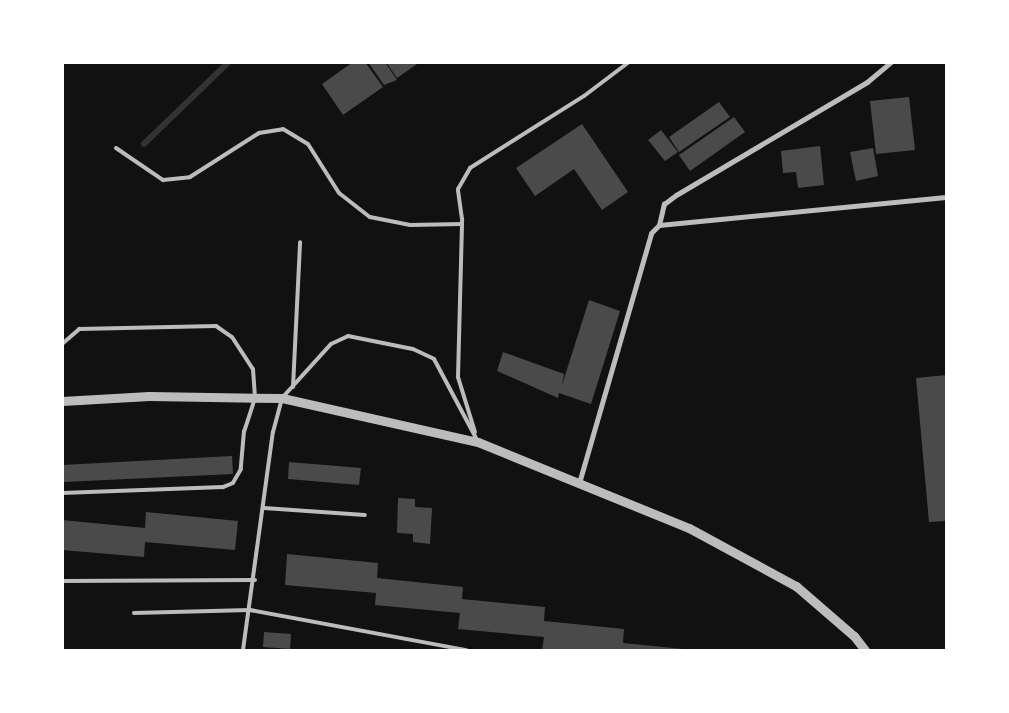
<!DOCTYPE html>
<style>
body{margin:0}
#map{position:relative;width:1009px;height:713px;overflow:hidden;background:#111;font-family:Spectral,serif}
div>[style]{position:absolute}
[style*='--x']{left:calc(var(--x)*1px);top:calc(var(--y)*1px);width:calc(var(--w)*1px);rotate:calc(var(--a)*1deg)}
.stream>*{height:5.5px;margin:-2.75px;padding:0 2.75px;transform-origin:2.75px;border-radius:2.75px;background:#333}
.building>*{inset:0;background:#4a4a4a}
.service>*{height:4px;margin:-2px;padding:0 2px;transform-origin:2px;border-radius:2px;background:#bcbcbc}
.minor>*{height:5px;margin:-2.5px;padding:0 2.5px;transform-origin:2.5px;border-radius:2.5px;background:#bcbcbc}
.tertiary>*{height:9px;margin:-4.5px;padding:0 4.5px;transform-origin:4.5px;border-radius:4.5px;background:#bcbcbc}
span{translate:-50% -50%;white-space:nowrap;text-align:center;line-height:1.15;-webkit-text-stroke:5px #fff;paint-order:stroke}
.frame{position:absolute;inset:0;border:64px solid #fff;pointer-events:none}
</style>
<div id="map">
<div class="stream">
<i style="--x:144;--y:144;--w:118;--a:-44"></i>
</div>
<div class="building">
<i style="clip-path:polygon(353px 62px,365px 62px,383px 87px,343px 115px,322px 84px)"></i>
<i style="clip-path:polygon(368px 62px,385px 62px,397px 80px,384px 85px)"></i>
<i style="clip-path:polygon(386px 62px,420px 62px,397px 78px)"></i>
<i style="clip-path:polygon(909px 97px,915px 150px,876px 154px,870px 101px)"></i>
<i style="clip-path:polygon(719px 102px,730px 117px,679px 152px,669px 137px)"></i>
<i style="clip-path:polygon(734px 117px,745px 132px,690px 171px,679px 155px)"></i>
<i style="clip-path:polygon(582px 124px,628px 192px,602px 210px,574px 169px,535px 196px,516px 168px)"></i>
<i style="clip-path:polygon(661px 130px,678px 152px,665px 161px,648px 140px)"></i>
<i style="clip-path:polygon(820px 146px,824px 185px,798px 188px,796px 172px,783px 173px,781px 151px)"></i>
<i style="clip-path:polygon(873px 148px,878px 176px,856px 181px,850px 152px)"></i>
<i style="clip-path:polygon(589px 300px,620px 311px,591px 404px,559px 393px,558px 398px,497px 371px,503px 352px,564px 374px,562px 385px)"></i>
<i style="clip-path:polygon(946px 375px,946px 521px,929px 522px,916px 378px)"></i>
<i style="clip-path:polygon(232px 456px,233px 474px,64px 482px,62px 465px)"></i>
<i style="clip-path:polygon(289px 462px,361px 468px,359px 485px,288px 479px)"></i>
<i style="clip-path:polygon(398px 498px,415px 499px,415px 507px,432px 508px,430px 544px,413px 542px,413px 534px,397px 533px)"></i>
<i style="clip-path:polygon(146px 512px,238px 521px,235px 550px,145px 542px,144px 557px,62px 550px,62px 520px,145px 528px)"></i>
<i style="clip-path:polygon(287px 554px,378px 563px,377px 578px,463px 587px,462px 599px,545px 607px,544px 621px,624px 629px,623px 643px,693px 650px,542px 650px,544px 637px,458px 629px,460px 613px,375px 605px,376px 593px,285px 585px)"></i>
<i style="clip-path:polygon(264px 632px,291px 634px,290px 649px,263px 647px)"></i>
</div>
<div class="service">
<i style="--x:116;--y:148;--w:57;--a:34.2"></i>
<i style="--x:163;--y:180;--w:27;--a:-6"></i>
<i style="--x:190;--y:177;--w:82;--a:-32.5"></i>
<i style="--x:259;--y:133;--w:24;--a:-9"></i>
<i style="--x:283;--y:129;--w:29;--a:31"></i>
<i style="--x:308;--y:144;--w:58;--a:57.7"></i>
<i style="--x:339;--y:193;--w:39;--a:38"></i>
<i style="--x:370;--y:217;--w:41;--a:11.3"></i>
<i style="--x:410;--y:225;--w:52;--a:-1.1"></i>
<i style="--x:62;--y:344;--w:23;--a:-41"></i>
<i style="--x:79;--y:329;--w:137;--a:-1.3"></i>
<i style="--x:216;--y:326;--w:19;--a:35"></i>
<i style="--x:232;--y:337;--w:38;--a:57"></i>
<i style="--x:253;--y:369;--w:29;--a:86"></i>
<i style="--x:255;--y:398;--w:35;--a:108"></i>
<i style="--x:244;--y:431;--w:38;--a:95"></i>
<i style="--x:241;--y:469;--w:16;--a:120"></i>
<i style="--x:233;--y:483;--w:11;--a:158"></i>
<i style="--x:223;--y:487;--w:161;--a:177.9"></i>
<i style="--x:293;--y:387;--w:145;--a:-87.2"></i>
<i style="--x:475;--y:432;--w:58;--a:-107.2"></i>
<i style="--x:458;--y:377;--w:158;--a:-88.5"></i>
<i style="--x:462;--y:219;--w:30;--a:-98"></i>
<i style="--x:458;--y:189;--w:24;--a:-60"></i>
<i style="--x:470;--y:168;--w:135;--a:-32.3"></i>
<i style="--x:584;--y:96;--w:56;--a:-37.1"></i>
<i style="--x:264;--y:508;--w:101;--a:4"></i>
<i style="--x:62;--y:581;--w:193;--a:-0.3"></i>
<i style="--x:134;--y:613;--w:116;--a:-1.5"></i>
<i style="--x:250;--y:610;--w:220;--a:10.5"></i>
<i style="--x:243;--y:650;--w:220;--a:-82.2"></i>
<i style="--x:273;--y:432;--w:35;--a:-75"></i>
<i style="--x:282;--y:398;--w:73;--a:-47.8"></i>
<i style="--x:331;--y:344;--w:19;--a:-25"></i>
<i style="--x:348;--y:336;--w:66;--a:11.3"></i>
<i style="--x:413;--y:349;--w:23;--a:25"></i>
<i style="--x:434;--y:359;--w:92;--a:62"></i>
</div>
<div class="minor">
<i style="--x:659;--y:225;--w:22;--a:-77"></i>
<i style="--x:664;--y:204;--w:15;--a:-37"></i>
<i style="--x:676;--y:195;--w:222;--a:-30.6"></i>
<i style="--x:867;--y:82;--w:31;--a:-40"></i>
<i style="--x:579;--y:483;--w:260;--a:-73.9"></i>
<i style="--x:651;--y:233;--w:11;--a:-45"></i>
<i style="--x:659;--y:225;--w:288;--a:-5.6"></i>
</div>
<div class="tertiary">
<i style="--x:62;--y:401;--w:87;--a:-3.3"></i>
<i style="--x:149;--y:396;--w:133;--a:0.9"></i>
<i style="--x:282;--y:398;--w:201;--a:12.7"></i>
<i style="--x:478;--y:442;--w:228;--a:22.2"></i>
<i style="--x:689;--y:528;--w:122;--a:28.5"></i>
<i style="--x:796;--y:586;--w:77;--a:40.8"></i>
<i style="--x:854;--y:636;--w:18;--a:52"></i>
</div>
<div class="frame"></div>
</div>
